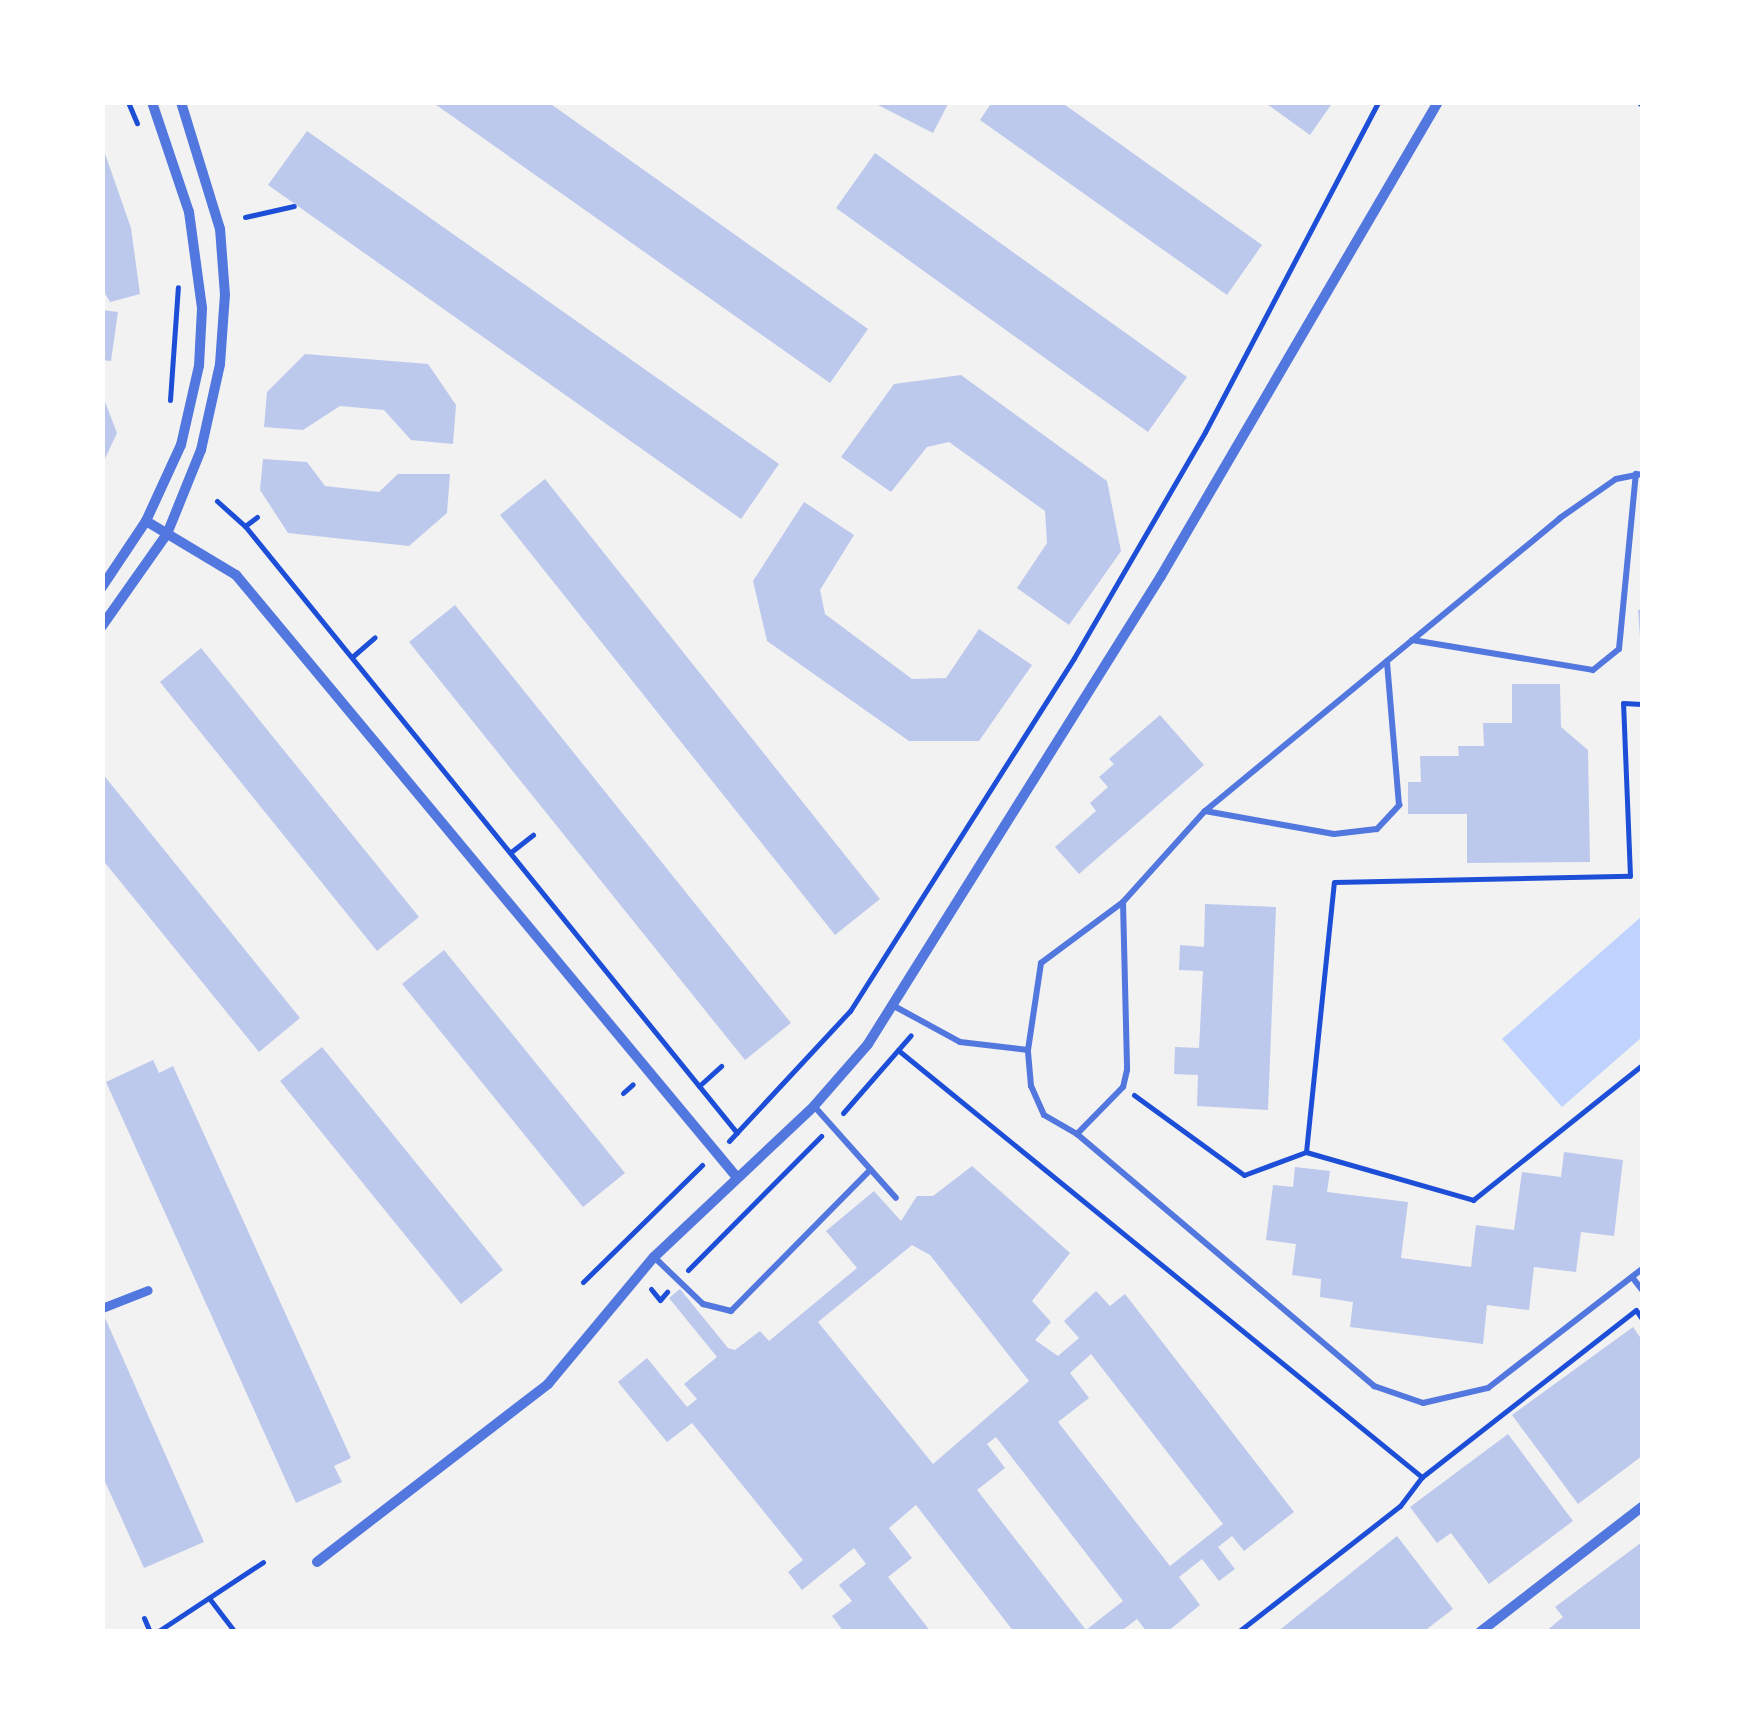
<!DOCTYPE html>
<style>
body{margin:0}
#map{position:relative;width:1745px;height:1734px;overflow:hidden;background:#f2f2f2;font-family:"Fira Sans",sans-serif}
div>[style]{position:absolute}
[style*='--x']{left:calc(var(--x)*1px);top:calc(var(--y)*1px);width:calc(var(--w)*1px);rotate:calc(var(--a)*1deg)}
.water>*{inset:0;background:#bfd3fe}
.building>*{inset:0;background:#bdc9ec}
.path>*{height:5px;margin:-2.5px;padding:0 2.5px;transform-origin:2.5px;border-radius:2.5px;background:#1d4ed8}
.service>*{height:6px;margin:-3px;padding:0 3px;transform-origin:3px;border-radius:3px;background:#5277de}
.pedestrian>*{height:9px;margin:-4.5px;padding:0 4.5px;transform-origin:4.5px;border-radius:4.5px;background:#5277de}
.minor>*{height:10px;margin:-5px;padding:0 5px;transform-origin:5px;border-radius:5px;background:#5277de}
span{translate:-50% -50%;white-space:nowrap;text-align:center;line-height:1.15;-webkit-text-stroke:10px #fff;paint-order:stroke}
.frame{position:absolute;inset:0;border:105px solid #fff;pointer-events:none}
</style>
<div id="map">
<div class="water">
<i style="clip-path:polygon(1642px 916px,1642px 1037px,1562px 1107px,1502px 1039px)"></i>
</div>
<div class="building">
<i style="clip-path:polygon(432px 102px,548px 102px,868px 329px,830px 383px)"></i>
<i style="clip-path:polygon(872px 102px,949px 102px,933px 133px)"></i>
<i style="clip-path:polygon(992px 102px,1061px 102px,1262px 245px,1227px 295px,980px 120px)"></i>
<i style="clip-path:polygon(1264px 102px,1333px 102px,1310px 135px)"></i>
<i style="clip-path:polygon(307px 131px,779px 464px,741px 519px,268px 185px)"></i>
<i style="clip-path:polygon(102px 145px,131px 228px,140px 294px,110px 302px,102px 288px)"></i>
<i style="clip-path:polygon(875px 153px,1187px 377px,1148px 432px,836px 208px)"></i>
<i style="clip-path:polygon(102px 310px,118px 312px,111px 361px,102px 360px)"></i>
<i style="clip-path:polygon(305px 354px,428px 364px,456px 405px,453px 444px,411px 440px,384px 410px,340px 406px,303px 430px,264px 427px,267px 392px)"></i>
<i style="clip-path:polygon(961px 375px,1107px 481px,1121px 551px,1069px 625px,1017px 588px,1047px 543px,1045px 511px,949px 442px,927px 447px,891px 492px,841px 457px,894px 384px)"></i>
<i style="clip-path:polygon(102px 394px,117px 433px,102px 465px)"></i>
<i style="clip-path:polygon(263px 459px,307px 462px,325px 486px,379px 492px,398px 474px,450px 474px,447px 513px,409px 546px,288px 533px,260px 490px)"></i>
<i style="clip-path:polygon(545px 479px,880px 899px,835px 935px,500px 515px)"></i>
<i style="clip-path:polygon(804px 502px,854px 535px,820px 590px,825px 614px,912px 679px,946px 678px,979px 629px,1032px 665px,979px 741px,909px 741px,767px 641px,753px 581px)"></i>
<i style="clip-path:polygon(455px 605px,791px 1023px,745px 1060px,409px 642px)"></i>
<i style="clip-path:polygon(1642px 609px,1642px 637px,1640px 637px,1638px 610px)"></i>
<i style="clip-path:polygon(201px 648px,419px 917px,377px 951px,160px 682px)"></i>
<i style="clip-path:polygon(1512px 684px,1560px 684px,1561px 727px,1588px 750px,1590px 862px,1467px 863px,1467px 814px,1408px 814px,1408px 782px,1421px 782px,1420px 756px,1459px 756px,1458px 746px,1484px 746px,1483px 723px,1512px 723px)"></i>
<i style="clip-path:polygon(1160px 715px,1204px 765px,1079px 874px,1055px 847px,1096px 811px,1090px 803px,1108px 787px,1099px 777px,1114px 764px,1109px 759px)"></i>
<i style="clip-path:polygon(102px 773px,300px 1018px,259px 1052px,102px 859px)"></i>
<i style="clip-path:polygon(1205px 904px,1276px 907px,1268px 1110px,1197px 1106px,1198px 1075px,1174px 1074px,1175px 1047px,1199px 1048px,1203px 971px,1179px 970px,1180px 945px,1204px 947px)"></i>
<i style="clip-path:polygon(444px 950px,625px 1173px,583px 1207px,402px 984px)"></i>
<i style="clip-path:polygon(322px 1047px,503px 1270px,461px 1304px,280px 1081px)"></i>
<i style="clip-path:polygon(153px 1060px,159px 1073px,173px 1066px,351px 1458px,334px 1466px,342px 1482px,296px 1503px,106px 1082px)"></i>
<i style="clip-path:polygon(1564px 1152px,1623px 1160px,1614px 1236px,1581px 1232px,1576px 1272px,1534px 1267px,1529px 1310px,1487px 1305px,1483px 1344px,1350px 1327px,1353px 1302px,1320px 1297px,1321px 1279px,1292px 1275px,1296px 1244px,1266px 1240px,1273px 1185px,1293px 1187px,1295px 1167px,1330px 1171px,1327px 1192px,1408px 1202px,1401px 1258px,1471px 1267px,1476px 1225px,1514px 1230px,1522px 1172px,1561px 1177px)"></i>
<i style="clip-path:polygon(evenodd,972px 1166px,1070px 1253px,1032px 1301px,1051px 1322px,1035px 1340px,1058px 1356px,1079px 1338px,1064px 1321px,1096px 1291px,1110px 1306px,1125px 1294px,1294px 1512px,1244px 1551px,1232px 1536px,1218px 1547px,1235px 1569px,1219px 1581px,1202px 1559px,1179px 1577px,1200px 1605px,1167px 1632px,1147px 1632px,1137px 1619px,1120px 1632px,1014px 1632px,916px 1505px,889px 1528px,912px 1558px,888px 1577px,931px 1632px,844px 1632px,832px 1616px,852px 1601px,839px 1585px,866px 1564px,854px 1548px,802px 1590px,788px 1572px,803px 1560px,692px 1423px,667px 1442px,618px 1382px,647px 1358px,687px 1407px,697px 1399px,684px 1384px,717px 1357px,669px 1298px,680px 1289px,728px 1348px,735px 1350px,760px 1331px,769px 1341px,857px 1268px,826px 1231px,874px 1191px,901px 1221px,917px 1196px,933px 1196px,972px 1166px,912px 1245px,930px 1255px,1029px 1381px,933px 1464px,818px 1322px,912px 1245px,972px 1166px,1091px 1354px,1223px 1524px,1170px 1566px,1058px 1422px,1089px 1398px,1070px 1373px,1091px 1354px,972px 1166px,996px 1437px,1123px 1601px,1086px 1630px,977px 1490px,1005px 1468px,987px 1444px,996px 1437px)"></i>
<i style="clip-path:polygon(102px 1311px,204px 1542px,144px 1568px,102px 1475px)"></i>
<i style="clip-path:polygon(1633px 1327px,1642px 1340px,1642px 1456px,1578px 1504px,1512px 1415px)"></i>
<i style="clip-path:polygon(1508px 1434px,1573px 1521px,1489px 1584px,1451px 1533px,1437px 1543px,1410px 1507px)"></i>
<i style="clip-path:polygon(1397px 1536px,1453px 1609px,1423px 1632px,1277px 1632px)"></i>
<i style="clip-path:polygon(1642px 1542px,1642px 1632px,1545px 1632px,1563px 1617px,1555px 1607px)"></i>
</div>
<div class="path">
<i style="--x:128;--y:102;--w:23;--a:67"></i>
<i style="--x:1638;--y:102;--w:5;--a:37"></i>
<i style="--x:245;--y:217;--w:50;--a:-12.7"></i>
<i style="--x:170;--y:400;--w:113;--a:-86"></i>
<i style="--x:217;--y:501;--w:38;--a:42"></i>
<i style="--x:245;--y:526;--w:781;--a:50.97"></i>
<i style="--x:245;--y:526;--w:15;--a:-37"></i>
<i style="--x:352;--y:657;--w:30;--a:-41"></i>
<i style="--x:511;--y:852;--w:28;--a:-38"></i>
<i style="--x:898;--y:1050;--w:676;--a:39.18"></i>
<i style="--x:1422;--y:1477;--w:271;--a:-38"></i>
<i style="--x:1636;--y:1310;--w:11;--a:56"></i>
<i style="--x:699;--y:1086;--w:30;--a:-42"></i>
<i style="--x:623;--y:1093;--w:13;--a:-42"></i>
<i style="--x:1134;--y:1095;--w:136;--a:36"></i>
<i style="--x:1244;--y:1175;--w:66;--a:-20.4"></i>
<i style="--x:1306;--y:1152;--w:271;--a:-84.1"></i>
<i style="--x:1334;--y:882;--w:296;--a:-1.2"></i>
<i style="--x:1630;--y:876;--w:173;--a:-92.3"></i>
<i style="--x:1623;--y:703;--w:19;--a:3"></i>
<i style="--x:843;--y:1113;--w:103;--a:-48.9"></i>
<i style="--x:729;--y:1141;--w:178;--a:-47.1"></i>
<i style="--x:850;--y:1011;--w:418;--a:-57.6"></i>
<i style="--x:1074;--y:658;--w:261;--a:-59.9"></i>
<i style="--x:1205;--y:432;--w:373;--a:-62.3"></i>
<i style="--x:1306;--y:1152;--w:174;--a:16"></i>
<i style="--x:1473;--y:1200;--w:216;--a:-38.6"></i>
<i style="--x:688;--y:1270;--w:189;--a:-45.2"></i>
<i style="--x:583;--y:1282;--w:167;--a:-44.5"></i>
<i style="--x:651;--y:1289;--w:14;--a:51"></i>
<i style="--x:660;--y:1300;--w:11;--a:-49"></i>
<i style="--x:209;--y:1598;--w:43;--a:52.6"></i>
<i style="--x:144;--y:1618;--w:15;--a:67"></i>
<i style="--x:157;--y:1632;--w:127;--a:-33.4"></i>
<i style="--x:1238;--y:1632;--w:205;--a:-37.9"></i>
<i style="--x:1400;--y:1506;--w:36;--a:-53"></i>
</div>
<div class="service">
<i style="--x:1412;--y:640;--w:183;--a:9.4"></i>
<i style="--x:1593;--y:670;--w:33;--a:-39"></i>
<i style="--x:1619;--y:649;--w:176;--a:-84.5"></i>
<i style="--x:1205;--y:811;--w:131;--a:10.1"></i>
<i style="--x:1334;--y:834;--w:43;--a:-6.6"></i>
<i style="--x:1377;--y:829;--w:33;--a:-47"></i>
<i style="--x:1399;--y:805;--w:144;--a:-94.8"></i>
<i style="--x:1123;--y:902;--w:168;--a:88.6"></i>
<i style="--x:1127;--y:1070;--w:17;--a:103"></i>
<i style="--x:1123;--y:1087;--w:66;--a:134.4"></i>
<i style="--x:1077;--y:1134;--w:38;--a:-150"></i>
<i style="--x:1044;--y:1115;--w:32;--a:-114"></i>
<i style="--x:1031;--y:1086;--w:36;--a:-95"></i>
<i style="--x:1028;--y:1050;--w:88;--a:-81.5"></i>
<i style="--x:1041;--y:963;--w:102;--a:-36.6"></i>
<i style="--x:1123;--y:902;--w:122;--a:-48"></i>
<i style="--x:1205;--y:811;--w:460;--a:-39.5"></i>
<i style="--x:1560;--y:518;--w:68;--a:-34.9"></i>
<i style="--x:1616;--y:479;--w:26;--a:-11"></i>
<i style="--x:894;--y:1006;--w:75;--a:28.6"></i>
<i style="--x:960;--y:1042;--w:68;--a:6.7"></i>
<i style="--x:814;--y:1106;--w:123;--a:48.3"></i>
<i style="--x:1077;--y:1134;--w:390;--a:40.3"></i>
<i style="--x:1374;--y:1386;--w:52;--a:19.1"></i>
<i style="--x:1423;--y:1403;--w:67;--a:-13"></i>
<i style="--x:1488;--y:1388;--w:195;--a:-37.7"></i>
<i style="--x:654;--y:1257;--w:68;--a:43.8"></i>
<i style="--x:703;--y:1304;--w:29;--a:14"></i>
<i style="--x:731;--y:1311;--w:198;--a:-45.4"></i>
<i style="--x:1632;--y:1277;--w:16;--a:52"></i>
</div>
<div class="pedestrian">
<i style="--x:102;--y:1308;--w:49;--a:-21.4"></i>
</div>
<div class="minor">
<i style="--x:146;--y:521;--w:105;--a:31"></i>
<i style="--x:236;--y:575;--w:780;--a:50.25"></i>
<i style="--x:102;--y:587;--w:79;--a:-56.3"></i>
<i style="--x:146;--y:521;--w:84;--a:-65.3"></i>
<i style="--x:181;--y:445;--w:81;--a:-77.2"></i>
<i style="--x:199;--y:366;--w:58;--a:-87"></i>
<i style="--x:202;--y:308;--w:97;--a:-97.7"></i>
<i style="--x:189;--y:212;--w:116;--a:-108.6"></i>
<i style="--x:102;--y:626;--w:113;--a:-54.8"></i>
<i style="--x:167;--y:534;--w:91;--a:-68"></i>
<i style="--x:201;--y:450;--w:88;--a:-77.5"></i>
<i style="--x:220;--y:364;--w:69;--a:-85.9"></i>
<i style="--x:225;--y:295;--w:66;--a:-94.3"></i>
<i style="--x:220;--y:229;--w:133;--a:-107.1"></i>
<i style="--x:317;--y:1562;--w:292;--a:-37.6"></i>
<i style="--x:548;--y:1384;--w:165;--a:-50.2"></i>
<i style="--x:654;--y:1257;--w:220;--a:-43.3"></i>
<i style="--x:814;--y:1106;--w:82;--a:-48.9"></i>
<i style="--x:868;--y:1044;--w:552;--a:-57.95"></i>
<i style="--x:1161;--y:576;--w:549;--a:-59.7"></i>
<i style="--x:1480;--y:1632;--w:205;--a:-37.7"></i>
</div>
<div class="frame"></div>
</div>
